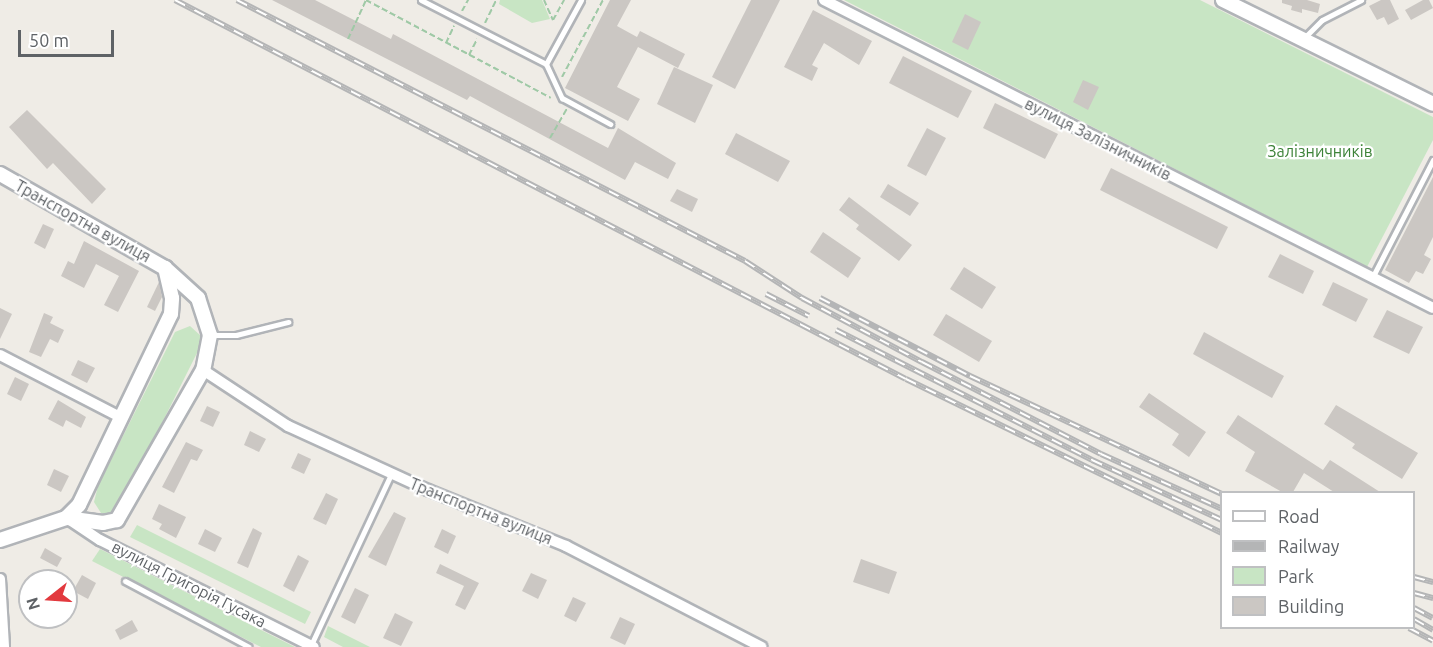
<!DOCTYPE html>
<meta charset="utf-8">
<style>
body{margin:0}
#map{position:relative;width:1433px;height:647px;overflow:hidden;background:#efece6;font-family:Ubuntu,sans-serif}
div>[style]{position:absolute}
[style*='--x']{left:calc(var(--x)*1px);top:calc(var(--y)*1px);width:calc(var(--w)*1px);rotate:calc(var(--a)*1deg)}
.green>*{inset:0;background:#c8e5c4}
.building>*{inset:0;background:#cbc7c3}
.path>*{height:2px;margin-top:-1px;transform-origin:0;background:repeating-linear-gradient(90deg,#9fc9a6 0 6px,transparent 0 9px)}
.roads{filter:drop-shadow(2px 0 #b1b4b8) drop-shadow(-2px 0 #b1b4b8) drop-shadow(0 2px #b1b4b8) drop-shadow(0 -2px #b1b4b8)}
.service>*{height:5px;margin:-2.5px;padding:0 2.5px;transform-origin:2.5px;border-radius:2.5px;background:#fff}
.minor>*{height:10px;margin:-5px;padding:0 5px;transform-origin:5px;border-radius:5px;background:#fff}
.tertiary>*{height:14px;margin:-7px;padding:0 7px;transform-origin:7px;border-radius:7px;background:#fff}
.rail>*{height:6px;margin-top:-3px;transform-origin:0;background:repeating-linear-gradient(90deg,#fff 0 11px,#b4b5b6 0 22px);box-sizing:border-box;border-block:2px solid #b4b5b6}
span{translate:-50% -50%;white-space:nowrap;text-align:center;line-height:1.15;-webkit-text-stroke:4.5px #fff;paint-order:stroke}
.street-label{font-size:16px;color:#5e6266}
.park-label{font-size:16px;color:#3d8238}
.legend{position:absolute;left:1220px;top:491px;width:195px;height:138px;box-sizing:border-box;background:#fff;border:2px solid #bfc0c2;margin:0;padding:8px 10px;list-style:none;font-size:18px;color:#5e6266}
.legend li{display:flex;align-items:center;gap:12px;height:30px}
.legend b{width:30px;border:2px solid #bfc0c2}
.north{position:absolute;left:18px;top:569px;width:60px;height:60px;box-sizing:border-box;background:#fff;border:2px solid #bfc0c2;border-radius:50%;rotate:253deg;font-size:16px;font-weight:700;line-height:24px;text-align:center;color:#5e6266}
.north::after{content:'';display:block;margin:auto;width:21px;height:27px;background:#e2393e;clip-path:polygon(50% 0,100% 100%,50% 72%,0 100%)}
.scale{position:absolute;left:18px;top:30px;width:96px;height:27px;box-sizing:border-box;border:3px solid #5e6266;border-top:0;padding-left:8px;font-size:18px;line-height:21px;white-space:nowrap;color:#5e6266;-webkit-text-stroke:4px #fff;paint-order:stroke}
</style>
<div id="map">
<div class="green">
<i style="clip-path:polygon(500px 0,542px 0,550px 19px,532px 23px,499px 4px)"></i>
<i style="clip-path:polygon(844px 0,1200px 0,1433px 117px,1433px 140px,1367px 267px)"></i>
<i style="clip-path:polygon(190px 326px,201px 336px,200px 347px,123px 501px,112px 513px,101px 513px,94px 502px,98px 486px,175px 332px)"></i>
<i style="clip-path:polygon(137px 525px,311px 612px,305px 624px,130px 537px)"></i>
<i style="clip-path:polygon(100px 549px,295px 647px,261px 647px,92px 561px)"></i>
<i style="clip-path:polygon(328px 626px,370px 647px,343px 647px,324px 637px)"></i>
</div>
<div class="building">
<i style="clip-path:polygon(272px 0,315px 0,391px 39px,393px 34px,608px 148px,618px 128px,676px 163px,668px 179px,635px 162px,625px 180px,470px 96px,467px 100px)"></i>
<i style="clip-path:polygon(610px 0,631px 0,617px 26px,637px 37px,640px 31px,685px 54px,678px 68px,638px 47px,617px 87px,640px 99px,628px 121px,565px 88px)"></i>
<i style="clip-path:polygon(751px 0,780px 0,735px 89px,712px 77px)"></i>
<i style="clip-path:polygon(1282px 0,1307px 0,1320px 4px,1318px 13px,1302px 9px,1302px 13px,1291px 10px,1292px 6px,1282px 3px)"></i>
<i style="clip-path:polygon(1381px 0,1390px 0,1399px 19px,1388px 25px,1384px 17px,1377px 20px,1369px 6px)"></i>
<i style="clip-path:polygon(1423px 0,1429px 0,1433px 8px,1411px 20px,1405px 10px)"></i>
<i style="clip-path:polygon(813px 10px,872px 41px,859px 65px,824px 43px,812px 65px,818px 68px,812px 81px,784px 67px)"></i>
<i style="clip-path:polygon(965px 14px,981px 22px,968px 50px,952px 42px)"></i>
<i style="clip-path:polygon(903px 56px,972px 91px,958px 118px,889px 83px)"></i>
<i style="clip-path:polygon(674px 67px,713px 85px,695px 123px,657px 104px)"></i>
<i style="clip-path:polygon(1083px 80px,1099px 87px,1088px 110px,1073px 102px)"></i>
<i style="clip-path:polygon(995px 103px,1058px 134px,1045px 159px,983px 128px)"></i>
<i style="clip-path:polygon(27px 110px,106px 189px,92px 204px,53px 163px,47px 169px,9px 127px)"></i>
<i style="clip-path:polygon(927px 128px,946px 138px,926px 176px,907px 166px)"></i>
<i style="clip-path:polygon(736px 133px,790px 161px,778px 182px,725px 154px)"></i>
<i style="clip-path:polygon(1111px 168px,1228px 227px,1217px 249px,1100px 190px)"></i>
<i style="clip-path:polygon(1433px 177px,1433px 237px,1424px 255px,1431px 259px,1423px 274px,1416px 271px,1409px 283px,1385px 270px)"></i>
<i style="clip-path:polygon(888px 184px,919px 203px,910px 216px,880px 197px)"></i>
<i style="clip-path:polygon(677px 189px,698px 199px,692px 212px,670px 201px)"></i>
<i style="clip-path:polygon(849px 197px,912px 245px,899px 261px,856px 229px,859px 225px,839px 210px)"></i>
<i style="clip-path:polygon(43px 224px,54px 229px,45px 249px,34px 243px)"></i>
<i style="clip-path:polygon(823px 232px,861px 258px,848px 278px,810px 252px)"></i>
<i style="clip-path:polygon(84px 241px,139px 271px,118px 312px,104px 305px,119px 276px,96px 264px,84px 288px,61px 276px,68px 261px,74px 264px)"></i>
<i style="clip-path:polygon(1280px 254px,1314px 271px,1303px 294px,1268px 277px)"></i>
<i style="clip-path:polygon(964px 267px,996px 287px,982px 309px,950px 289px)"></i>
<i style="clip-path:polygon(159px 282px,162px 297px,155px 311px,147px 307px)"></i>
<i style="clip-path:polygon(1333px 282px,1368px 299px,1356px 322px,1322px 305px)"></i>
<i style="clip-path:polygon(0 308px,12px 314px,0 339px)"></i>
<i style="clip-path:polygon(1387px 310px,1423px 327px,1409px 354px,1373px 337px)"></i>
<i style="clip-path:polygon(44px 313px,53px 317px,50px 323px,64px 330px,58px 343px,50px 339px,41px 357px,29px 352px)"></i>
<i style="clip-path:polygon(946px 314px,992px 341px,979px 362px,933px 335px)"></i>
<i style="clip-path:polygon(1204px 332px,1284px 376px,1272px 398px,1193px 354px)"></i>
<i style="clip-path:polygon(78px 360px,95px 368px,87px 383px,71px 375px)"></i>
<i style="clip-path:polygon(15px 377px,29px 384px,21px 401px,7px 394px)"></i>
<i style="clip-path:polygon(1149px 393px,1206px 432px,1189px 457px,1172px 445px,1179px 434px,1139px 407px)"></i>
<i style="clip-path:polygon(58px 400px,86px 417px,81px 428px,66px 420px,63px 427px,48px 419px)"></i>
<i style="clip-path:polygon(1336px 405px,1418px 453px,1402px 479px,1352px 448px,1355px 444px,1324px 424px)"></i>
<i style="clip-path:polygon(207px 406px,220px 412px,213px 427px,200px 421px)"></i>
<i style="clip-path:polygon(1238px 415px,1323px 470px,1330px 460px,1380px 492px,1334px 492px,1304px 473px,1293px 492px,1282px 492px,1245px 471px,1255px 452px,1226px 433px)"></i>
<i style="clip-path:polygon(250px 431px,266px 439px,259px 452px,244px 445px)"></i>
<i style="clip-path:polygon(186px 442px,203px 450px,197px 461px,191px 459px,174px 493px,162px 487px)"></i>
<i style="clip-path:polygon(298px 453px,311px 459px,304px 474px,291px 468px)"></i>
<i style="clip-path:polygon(54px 469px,69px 476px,61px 492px,47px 485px)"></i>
<i style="clip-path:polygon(326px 493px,338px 499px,326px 525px,313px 519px)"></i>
<i style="clip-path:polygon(159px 504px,186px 517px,176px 538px,159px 529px,162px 524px,152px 519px)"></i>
<i style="clip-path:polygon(394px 512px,406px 518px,386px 566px,368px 557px)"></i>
<i style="clip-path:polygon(253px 528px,262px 533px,248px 568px,237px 563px)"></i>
<i style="clip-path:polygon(205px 529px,222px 538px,215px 552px,198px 544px)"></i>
<i style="clip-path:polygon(442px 529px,456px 536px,448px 554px,434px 547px)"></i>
<i style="clip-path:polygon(45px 548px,62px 558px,57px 567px,40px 558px)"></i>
<i style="clip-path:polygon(298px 555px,309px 561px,294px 592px,283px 586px)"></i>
<i style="clip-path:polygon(861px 559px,897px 572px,889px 594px,853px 582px)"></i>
<i style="clip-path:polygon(440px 564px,479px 583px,465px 610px,455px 605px,464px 586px,436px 573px)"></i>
<i style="clip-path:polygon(531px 573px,547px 580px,538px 599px,522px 591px)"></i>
<i style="clip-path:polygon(82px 575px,96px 583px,88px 599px,73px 591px)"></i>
<i style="clip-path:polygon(355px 588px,369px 595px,355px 624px,341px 617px)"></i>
<i style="clip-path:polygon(573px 597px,586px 603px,576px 622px,564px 616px)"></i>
<i style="clip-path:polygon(395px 613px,413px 622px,401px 646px,383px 638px)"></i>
<i style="clip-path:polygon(620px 617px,635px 624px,625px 645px,610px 638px)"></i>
<i style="clip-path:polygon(132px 620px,138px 631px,120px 640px,115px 630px)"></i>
</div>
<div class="path">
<i style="--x:544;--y:0;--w:22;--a:66"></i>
<i style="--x:462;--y:11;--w:13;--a:-61"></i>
<i style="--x:553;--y:20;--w:23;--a:-61"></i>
<i style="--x:485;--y:23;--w:25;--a:-64"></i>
<i style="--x:348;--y:39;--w:43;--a:-65.2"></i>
<i style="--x:366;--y:0;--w:209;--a:27.9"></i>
<i style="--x:446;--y:43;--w:19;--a:-65"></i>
<i style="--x:469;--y:55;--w:18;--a:-63"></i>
<i style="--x:562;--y:77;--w:87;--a:-62"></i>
<i style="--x:550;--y:138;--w:34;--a:-60"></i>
</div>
<div class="roads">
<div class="service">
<i style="--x:421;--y:0;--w:140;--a:27.1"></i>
<i style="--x:546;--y:64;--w:38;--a:65"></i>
<i style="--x:562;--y:98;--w:55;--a:28.4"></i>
<i style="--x:1304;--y:38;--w:25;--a:-45"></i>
<i style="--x:1322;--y:20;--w:44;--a:-27.1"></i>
<i style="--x:546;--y:64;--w:73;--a:-61.3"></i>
<i style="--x:1372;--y:278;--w:133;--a:-62.7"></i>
<i style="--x:212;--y:335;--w:24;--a:0"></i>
<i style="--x:236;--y:335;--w:54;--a:-14"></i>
<i style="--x:125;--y:581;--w:140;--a:28"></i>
<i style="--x:311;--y:645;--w:189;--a:-64.9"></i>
</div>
<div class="minor">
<i style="--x:824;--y:0;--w:682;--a:26.83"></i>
<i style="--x:0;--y:355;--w:137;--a:27.3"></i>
<i style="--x:203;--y:370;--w:102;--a:33.4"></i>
<i style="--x:288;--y:426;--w:154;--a:24.6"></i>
<i style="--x:428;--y:490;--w:149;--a:22.1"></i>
<i style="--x:566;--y:546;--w:220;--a:27.3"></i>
<i style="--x:70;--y:520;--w:36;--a:34"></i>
<i style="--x:100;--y:540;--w:239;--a:26.6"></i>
<i style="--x:0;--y:579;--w:68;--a:86.6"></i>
</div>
<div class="tertiary">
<i style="--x:1223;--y:0;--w:234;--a:26.3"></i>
<i style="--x:0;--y:174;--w:190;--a:29.7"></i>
<i style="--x:165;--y:268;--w:45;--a:42.3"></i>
<i style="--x:198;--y:298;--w:39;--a:72"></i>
<i style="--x:210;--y:335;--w:36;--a:101"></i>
<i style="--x:203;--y:370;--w:173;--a:119.8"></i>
<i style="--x:117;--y:520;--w:14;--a:168"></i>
<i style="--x:103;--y:523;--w:37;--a:-172"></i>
<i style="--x:66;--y:518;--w:70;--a:161.6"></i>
<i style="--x:66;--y:518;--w:18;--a:-45"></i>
<i style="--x:79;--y:505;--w:212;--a:-64.3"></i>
<i style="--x:171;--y:314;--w:16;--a:-86"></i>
<i style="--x:172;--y:298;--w:31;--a:-103"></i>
</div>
</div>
<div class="rail">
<i style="--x:175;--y:0;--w:823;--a:27.41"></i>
<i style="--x:906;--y:379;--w:352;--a:26"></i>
<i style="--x:237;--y:0;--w:571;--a:27.19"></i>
<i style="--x:745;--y:261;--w:68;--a:33"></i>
<i style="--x:802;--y:298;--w:136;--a:28.1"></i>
<i style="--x:922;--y:362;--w:201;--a:27.2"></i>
<i style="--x:1101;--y:454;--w:133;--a:24.4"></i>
<i style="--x:766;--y:294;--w:48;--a:27.1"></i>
<i style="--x:820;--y:298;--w:169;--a:27.5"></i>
<i style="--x:970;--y:376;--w:278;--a:25.1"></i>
<i style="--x:836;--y:330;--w:287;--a:26.9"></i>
<i style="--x:1092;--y:460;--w:143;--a:24.8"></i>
<i style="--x:1414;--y:577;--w:20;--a:15"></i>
<i style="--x:1414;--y:593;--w:20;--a:15"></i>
<i style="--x:1414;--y:608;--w:21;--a:28"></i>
<i style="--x:1414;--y:619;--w:22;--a:30"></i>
<i style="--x:1409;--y:628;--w:27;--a:28"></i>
</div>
<div class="street-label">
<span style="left:1098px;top:139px;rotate:27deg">вулиця Залізничників</span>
<span style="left:83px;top:221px;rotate:29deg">Транспортна вулиця</span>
<span style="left:481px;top:511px;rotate:22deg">Транспортна вулиця</span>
<span style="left:189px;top:584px;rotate:27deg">вулиця Григорія Гусака</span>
</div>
<div class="park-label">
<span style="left:1320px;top:151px">Залізничників</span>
</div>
<ul class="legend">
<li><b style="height:8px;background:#fff"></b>Road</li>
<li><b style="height:8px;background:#b4b5b6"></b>Railway</li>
<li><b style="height:16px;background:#c8e5c4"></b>Park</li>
<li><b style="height:16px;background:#cbc7c3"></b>Building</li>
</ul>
<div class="north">N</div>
<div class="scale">50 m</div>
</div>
